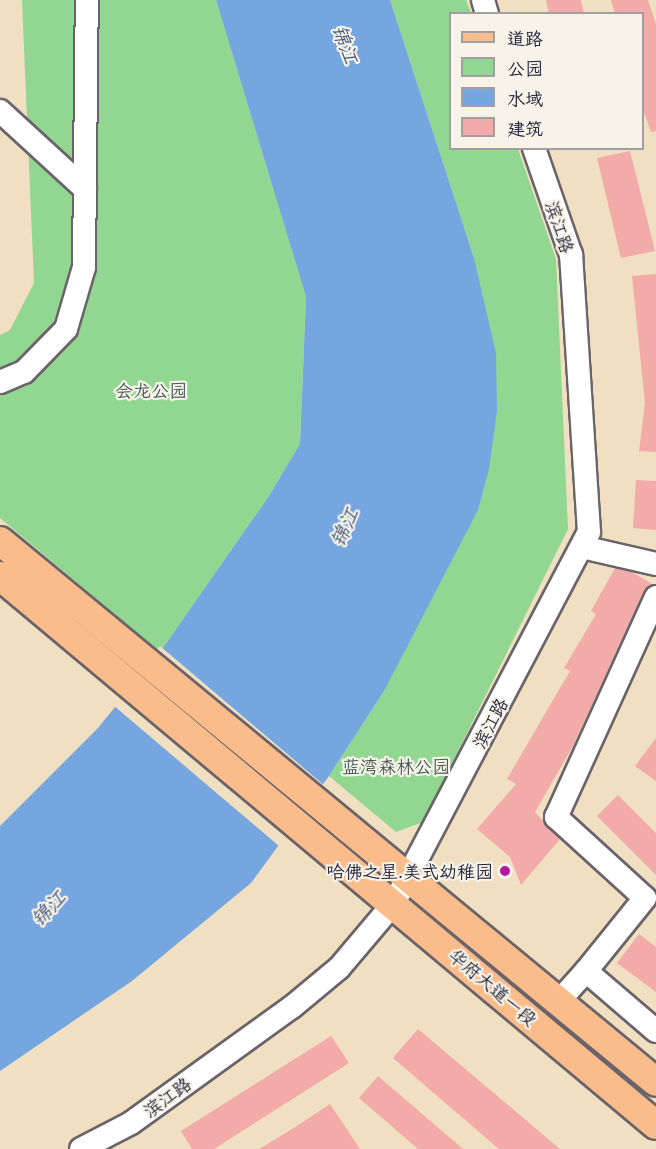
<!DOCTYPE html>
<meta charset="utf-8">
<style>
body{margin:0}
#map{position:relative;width:656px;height:1149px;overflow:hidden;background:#f0dfc1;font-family:"Playpen Sans","LXGW WenKai TC",sans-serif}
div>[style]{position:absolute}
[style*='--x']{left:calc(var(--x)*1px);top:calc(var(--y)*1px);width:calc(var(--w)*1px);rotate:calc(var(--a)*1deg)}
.green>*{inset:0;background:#91d791}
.water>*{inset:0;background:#76a6e0}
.pier>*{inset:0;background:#f0dfc1}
.building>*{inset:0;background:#f2aba8}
.roads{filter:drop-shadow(2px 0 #6a646a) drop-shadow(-2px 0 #6a646a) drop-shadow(0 2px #6a646a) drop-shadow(0 -2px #6a646a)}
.minor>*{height:22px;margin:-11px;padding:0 11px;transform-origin:11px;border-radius:11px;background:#fff}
.major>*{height:28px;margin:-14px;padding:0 14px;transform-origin:14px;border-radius:14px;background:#fabc8b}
.dots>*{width:16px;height:16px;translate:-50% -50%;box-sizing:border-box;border:3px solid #f7f3e8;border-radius:50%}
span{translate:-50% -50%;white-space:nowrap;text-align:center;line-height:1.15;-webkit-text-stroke:4.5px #f7f3e8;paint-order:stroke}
.street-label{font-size:18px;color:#22223b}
.park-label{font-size:18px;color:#435855}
.poi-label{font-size:18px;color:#22223b}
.right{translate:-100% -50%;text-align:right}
.water-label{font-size:20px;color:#44577d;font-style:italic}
.legend{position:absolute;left:449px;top:12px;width:195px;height:138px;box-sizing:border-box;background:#f7f3e8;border:2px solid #a29fa3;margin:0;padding:8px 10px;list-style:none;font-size:18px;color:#22223b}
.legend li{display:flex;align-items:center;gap:12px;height:30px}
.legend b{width:30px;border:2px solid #a29fa3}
</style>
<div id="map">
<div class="green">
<i style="clip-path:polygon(22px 0,216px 0,306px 297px,300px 444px,269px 496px,160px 652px,0 518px,0 335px,10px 330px,34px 283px)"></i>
<i style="clip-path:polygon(390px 0,466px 0,471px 13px,450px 14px,450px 148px,518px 149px,556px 259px,568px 529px,423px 822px,396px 832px,329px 776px,384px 691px,474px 258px)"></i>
</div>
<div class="water">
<i style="clip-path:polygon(216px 0,390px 0,474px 258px,496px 353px,497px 411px,489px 469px,478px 510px,384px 691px,329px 776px,251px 883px,132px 981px,0 1071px,0 826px,97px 729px,160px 652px,269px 496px,300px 444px,306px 297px)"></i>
</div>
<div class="pier">
<i style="clip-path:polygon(160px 646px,325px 786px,279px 846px,113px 705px)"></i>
</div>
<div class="building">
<i style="clip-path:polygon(546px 0,581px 0,584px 14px,549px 14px)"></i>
<i style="clip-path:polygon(611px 0,648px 0,656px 24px,656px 131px,651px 132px,642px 107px,642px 14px,615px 14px)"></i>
<i style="clip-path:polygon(630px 151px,655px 251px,621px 258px,597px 158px)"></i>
<i style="clip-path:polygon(656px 274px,656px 452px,639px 451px,645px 403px,632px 276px)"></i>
<i style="clip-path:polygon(636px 480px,656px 481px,656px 530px,633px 528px)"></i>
<i style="clip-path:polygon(615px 568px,632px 572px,652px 584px,644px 591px,573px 746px,535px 812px,560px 839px,521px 885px,510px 857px,477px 829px,516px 784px,507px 779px,570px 671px,564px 668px,596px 614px,591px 611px)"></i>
<i style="clip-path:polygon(656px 738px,656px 781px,635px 766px)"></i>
<i style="clip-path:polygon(618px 795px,656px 833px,656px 875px,597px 816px)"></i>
<i style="clip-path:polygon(639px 934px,656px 947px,656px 992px,617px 963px)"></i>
<i style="clip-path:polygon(418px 1029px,560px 1149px,499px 1149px,393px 1058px)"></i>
<i style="clip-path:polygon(331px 1036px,349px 1063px,214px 1149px,192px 1149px,181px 1131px)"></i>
<i style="clip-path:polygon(378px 1076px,463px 1149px,418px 1149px,359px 1098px)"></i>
<i style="clip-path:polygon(330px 1104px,360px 1149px,259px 1149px,289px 1131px)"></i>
</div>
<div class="roads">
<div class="minor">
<i style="--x:483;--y:0;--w:15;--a:74"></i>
<i style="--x:0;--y:111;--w:115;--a:42.5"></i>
<i style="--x:0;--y:382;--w:26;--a:-23"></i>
<i style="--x:24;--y:372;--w:60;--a:-45.7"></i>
<i style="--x:66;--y:329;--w:65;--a:-73.8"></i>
<i style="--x:84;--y:267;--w:267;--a:-89.4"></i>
<i style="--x:582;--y:547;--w:76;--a:12.9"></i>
<i style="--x:656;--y:597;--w:242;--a:114.4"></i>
<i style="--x:556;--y:817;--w:120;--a:42.3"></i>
<i style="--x:645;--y:898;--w:94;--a:128.9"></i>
<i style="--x:586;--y:971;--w:92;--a:40.6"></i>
<i style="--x:558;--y:1002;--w:42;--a:-47.9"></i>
<i style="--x:81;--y:1149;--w:56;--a:-27.5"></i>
<i style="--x:131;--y:1123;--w:198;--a:-35.8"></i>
<i style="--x:292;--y:1007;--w:61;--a:-39.7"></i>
<i style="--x:339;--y:968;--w:85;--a:-49.8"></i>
<i style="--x:394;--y:903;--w:419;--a:-62.3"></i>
<i style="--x:589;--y:532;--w:278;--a:-93.7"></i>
<i style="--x:571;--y:255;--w:113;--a:-109.1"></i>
</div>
<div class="major">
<i style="--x:0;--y:541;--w:850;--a:39.51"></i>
<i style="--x:0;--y:576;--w:855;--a:39.93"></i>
</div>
</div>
<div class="dots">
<i style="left:505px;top:871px;background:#b5179e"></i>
</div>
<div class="street-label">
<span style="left:560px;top:227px;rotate:72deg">滨江路</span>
<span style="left:490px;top:723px;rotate:-62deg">滨江路</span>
<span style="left:493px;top:987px;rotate:40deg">华府大道一段</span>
<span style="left:167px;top:1097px;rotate:-36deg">滨江路</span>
</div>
<div class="park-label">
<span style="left:151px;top:390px">会龙公园</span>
<span style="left:396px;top:766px">蓝湾森林公园</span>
</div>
<div class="poi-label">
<span class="right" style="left:493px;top:871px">哈佛之星.美式幼稚园</span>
</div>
<div class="water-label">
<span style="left:346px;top:44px;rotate:70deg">锦江</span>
<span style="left:344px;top:527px;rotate:-66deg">锦江</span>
<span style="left:48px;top:908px;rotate:-47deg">锦江</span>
</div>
<ul class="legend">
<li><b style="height:8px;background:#fabc8b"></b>道路</li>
<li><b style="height:16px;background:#91d791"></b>公园</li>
<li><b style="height:16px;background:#76a6e0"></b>水域</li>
<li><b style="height:16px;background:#f2aba8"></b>建筑</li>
</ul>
</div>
